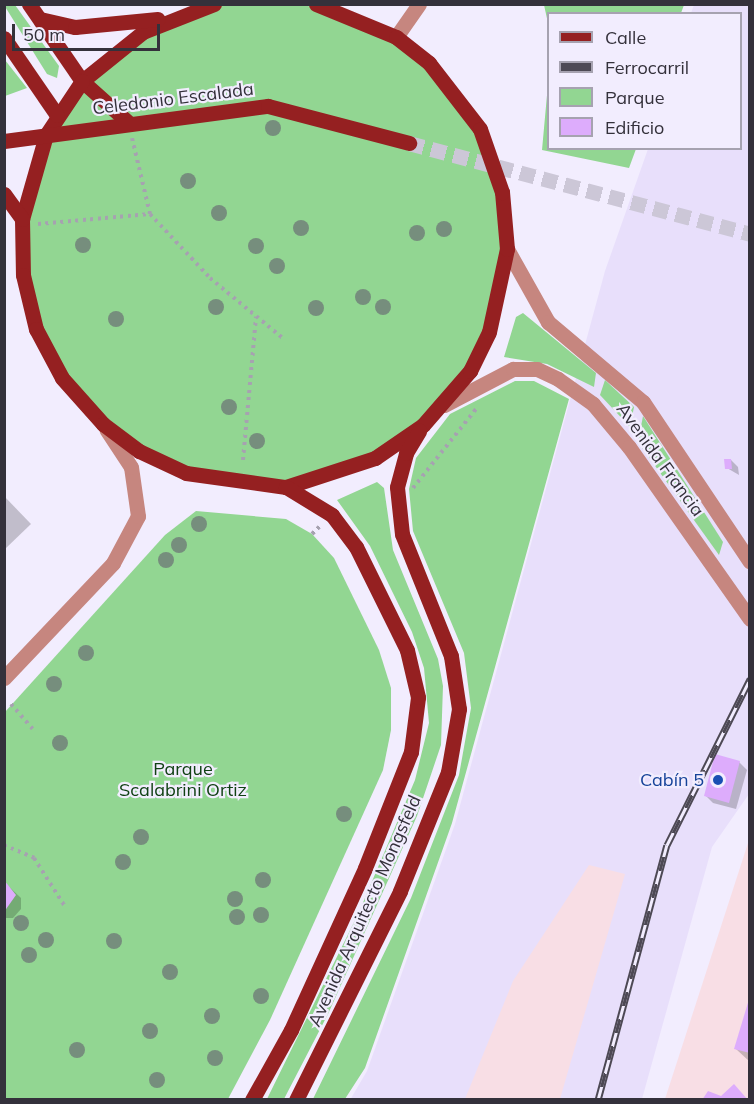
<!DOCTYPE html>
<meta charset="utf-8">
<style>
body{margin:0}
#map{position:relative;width:754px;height:1104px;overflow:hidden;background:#f2edfe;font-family:Mulish,sans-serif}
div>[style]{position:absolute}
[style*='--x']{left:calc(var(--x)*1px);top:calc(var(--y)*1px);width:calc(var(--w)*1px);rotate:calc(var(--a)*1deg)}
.built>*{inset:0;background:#e8dffb}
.industrial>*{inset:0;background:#f8dee5}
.green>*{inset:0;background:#92d692}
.round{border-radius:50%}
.shadow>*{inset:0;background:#0003}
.building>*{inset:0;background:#ddacfc}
.major-tunnel>*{height:15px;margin-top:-7.5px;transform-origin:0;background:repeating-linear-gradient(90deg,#ccc7d7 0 15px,transparent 0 23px)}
.path>*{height:4px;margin-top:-2px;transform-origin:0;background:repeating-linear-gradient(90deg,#a6a2b0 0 3px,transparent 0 7.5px)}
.minor>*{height:15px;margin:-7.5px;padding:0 7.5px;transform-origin:7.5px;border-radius:7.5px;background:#c6867f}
.major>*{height:15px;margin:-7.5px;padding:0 7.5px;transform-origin:7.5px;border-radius:7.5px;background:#952021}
.rail>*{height:7px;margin-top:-3.5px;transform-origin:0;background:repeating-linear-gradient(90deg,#f2edfe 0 14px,#4d4954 0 28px);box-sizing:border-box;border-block:2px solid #4d4954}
.major-bridge>*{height:15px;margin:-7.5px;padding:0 7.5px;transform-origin:7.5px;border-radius:7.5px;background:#952021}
.trees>*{width:16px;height:16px;margin:-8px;border-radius:50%;background:#768e7d}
.dots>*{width:16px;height:16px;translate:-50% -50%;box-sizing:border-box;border:3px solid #f2edfe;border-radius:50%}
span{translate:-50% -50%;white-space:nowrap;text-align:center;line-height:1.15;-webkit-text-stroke:4.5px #f2edfe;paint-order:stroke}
.street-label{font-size:18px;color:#34313b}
.park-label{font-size:18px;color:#104114}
.transit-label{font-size:18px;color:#164399}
.right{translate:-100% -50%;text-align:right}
.frame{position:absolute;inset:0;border:6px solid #34313b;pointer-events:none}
.legend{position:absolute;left:547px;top:12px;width:195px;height:138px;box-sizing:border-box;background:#f2edfe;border:2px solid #a6a2b0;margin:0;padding:8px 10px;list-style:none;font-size:18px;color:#34313b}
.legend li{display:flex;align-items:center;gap:12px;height:30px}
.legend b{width:30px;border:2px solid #a6a2b0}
.scale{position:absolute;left:12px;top:24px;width:148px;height:27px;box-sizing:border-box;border:3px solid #34313b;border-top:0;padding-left:8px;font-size:18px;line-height:21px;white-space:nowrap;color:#34313b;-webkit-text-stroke:4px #f2edfe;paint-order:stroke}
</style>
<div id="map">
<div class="built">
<i style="clip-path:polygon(694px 5px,749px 5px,749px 794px,712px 847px,642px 1099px,350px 1100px,367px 1071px,455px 824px,605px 271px,648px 149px,740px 148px,740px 14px,691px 13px)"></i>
</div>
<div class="industrial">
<i style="clip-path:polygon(749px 840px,749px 1099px,665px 1099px)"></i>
<i style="clip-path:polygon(589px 865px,625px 874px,560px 1099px,465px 1099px,513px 981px)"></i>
</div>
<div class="green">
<i class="round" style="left:24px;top:2px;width:480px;height:480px"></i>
<i style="clip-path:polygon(4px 5px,15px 5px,59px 66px,57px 78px,47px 74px)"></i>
<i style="clip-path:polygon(544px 5px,544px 4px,684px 5px,681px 13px,548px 14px,548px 23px)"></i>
<i style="clip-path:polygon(4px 60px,5px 60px,27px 88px,5px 96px)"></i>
<i style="clip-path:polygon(548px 84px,548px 148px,636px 149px,629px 168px,542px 150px)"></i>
<i style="clip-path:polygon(523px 313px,596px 373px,594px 387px,547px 364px,504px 357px,516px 317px)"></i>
<i style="clip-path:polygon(605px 380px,634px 407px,630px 427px,600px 395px)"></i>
<i style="clip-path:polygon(515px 381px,534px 381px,569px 399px,452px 823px,365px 1068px,345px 1099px,313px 1099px,411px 898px,459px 775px,471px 708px,464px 653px,413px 531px,409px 489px,416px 458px,450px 414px)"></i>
<i style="clip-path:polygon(643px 416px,723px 542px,719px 555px,638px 442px)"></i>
<i style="clip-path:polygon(377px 482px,384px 488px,393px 550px,438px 659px,443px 686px,441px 745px,417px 816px,328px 1014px,284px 1099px,267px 1099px,359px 912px,415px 780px,429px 723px,424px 668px,412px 632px,370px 546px,337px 500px)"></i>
<i style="clip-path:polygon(196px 511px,286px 519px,312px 534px,334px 558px,379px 650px,391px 688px,391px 730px,383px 770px,270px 1020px,228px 1099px,5px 1100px,5px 712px,165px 535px)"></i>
</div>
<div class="shadow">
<i style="clip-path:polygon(731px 460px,738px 467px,739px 475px,727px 468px)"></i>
<i style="clip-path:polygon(4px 496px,31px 524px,4px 550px)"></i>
<i style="clip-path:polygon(739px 762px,747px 770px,736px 809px,713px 803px,706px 796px)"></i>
<i style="clip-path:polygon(4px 882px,21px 898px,21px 909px,13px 918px,4px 918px)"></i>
<i style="clip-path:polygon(750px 999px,750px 1062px,736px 1049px)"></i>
</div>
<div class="building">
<i style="clip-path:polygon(724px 459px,731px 459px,732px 469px,725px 469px)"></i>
<i style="clip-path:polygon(715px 754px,740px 761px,729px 803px,704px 796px)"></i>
<i style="clip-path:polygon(4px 880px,16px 895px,4px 912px)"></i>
<i style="clip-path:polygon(750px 996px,750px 1053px,734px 1049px)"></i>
<i style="clip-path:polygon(734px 1084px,748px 1100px,702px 1100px,708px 1091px,721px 1096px)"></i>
</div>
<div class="major-tunnel">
<i style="--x:409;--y:143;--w:353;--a:14.9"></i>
</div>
<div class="path">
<i style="--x:150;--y:214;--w:88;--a:46.8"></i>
<i style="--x:210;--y:278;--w:97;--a:39.6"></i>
<i style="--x:38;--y:224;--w:112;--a:-5.1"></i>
<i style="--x:150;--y:214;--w:78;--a:-103.3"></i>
<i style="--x:243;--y:460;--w:144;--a:-84.8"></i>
<i style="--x:413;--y:488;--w:101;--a:-51.4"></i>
<i style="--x:312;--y:534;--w:11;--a:-45"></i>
<i style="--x:11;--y:704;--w:33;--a:49"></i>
<i style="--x:4;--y:845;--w:33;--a:23"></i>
<i style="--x:34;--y:858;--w:59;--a:57.4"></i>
</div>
<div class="minor">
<i style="--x:396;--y:37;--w:40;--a:-55.1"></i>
<i style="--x:507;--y:249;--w:84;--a:60.7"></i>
<i style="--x:548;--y:322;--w:124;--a:40.1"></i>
<i style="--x:643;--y:402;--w:192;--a:56.2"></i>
<i style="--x:444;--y:405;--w:78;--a:-27.6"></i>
<i style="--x:513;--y:369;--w:24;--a:0"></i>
<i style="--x:537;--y:369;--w:23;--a:25"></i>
<i style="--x:558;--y:379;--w:43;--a:35.5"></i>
<i style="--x:593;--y:404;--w:56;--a:50.1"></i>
<i style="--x:629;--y:447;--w:210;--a:54.9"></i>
<i style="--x:4;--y:678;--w:158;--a:-46.5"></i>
<i style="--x:113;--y:563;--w:53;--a:-62"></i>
<i style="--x:138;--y:516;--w:49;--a:-98.1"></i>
<i style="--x:131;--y:467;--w:45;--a:-123.3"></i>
</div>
<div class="major">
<i style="--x:29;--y:4;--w:93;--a:55.5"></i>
<i style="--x:82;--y:81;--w:63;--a:41.8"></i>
<i style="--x:214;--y:4;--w:76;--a:158.5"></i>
<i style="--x:143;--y:32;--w:78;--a:141.2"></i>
<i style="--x:82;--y:81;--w:65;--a:123.7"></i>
<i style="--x:46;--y:135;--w:87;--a:105.9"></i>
<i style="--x:22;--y:219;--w:56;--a:89"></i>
<i style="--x:23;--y:275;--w:56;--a:76.5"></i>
<i style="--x:36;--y:329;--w:55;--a:62"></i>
<i style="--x:62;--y:378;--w:62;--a:48.3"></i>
<i style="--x:103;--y:424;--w:45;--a:36.9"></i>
<i style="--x:139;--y:451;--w:52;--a:25.1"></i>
<i style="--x:186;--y:473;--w:101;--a:8"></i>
<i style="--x:286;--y:487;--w:94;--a:-18"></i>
<i style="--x:375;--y:458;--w:58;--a:-34.5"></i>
<i style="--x:423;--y:425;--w:72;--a:-49"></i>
<i style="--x:470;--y:371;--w:43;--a:-64"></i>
<i style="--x:489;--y:332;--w:85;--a:-77.8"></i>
<i style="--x:507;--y:249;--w:57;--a:-95"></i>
<i style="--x:316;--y:4;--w:87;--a:22.4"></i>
<i style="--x:396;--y:37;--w:42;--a:38.2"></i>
<i style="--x:429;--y:63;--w:83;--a:52.3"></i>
<i style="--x:40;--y:19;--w:36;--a:13"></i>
<i style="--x:75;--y:27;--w:83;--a:-5.5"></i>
<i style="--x:4;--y:38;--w:93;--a:55.5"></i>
<i style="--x:4;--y:141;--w:266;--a:-7.6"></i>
<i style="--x:268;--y:106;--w:146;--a:14.7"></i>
<i style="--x:4;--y:194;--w:31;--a:54"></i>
<i style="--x:252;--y:1100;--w:80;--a:-60.9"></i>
<i style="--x:291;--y:1030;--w:178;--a:-65.4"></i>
<i style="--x:365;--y:868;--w:125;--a:-68.4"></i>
<i style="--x:411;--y:752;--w:55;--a:-82.7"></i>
<i style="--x:418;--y:697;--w:48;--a:-103.2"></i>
<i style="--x:407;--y:650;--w:115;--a:-116.3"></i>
<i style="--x:356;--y:547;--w:40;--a:-127"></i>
<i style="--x:332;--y:515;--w:54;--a:-148.7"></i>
<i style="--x:296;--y:1100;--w:233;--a:-63.5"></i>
<i style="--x:400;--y:891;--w:128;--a:-68"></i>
<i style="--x:448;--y:772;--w:64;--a:-80.1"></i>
<i style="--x:459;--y:709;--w:54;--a:-98.6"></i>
<i style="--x:451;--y:656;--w:131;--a:-111.9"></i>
<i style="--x:402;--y:534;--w:47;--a:-96.1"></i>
<i style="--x:397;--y:487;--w:35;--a:-75"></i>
<i style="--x:406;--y:453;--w:26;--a:-59"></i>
</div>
<div class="rail">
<i style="--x:598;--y:1100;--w:264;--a:-74.9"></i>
<i style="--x:667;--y:845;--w:186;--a:-63.4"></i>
</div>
<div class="major-bridge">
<i style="--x:480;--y:129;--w:67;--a:70.8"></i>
</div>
<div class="trees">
<i style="left:273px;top:128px"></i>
<i style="left:188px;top:181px"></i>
<i style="left:219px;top:213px"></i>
<i style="left:301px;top:228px"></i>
<i style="left:444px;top:229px"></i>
<i style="left:417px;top:233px"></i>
<i style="left:83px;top:245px"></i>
<i style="left:256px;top:246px"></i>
<i style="left:277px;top:266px"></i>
<i style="left:363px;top:297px"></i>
<i style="left:216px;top:307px"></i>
<i style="left:383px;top:307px"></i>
<i style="left:316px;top:308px"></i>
<i style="left:116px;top:319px"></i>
<i style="left:229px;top:407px"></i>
<i style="left:257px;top:441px"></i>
<i style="left:199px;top:524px"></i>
<i style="left:179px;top:545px"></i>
<i style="left:166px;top:560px"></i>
<i style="left:86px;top:653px"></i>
<i style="left:54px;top:684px"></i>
<i style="left:60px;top:743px"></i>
<i style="left:344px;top:814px"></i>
<i style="left:141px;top:837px"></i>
<i style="left:123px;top:862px"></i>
<i style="left:263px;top:880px"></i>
<i style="left:235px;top:899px"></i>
<i style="left:261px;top:915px"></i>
<i style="left:237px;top:917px"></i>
<i style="left:21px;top:923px"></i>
<i style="left:46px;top:940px"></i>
<i style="left:114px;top:941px"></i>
<i style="left:29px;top:955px"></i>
<i style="left:170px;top:972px"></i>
<i style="left:261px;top:996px"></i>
<i style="left:212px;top:1016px"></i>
<i style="left:150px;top:1031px"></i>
<i style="left:77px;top:1050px"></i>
<i style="left:215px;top:1058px"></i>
<i style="left:157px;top:1080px"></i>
</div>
<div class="dots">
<i style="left:718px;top:780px;background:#1a4fb4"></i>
</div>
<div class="street-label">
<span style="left:173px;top:99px;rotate:-7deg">Celedonio Escalada</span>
<span style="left:660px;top:460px;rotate:54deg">Avenida Francia</span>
<span style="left:365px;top:911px;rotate:-66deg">Avenida Arquitecto Mongsfeld</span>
</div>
<div class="park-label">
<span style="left:183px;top:780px">Parque<br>Scalabrini Ortiz</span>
</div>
<div class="transit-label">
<span class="right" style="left:704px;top:780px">Cabín 5</span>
</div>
<div class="frame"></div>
<ul class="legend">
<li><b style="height:8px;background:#952021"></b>Calle</li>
<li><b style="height:8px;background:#4d4954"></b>Ferrocarril</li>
<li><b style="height:16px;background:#92d692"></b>Parque</li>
<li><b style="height:16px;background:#ddacfc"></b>Edificio</li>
</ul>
<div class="scale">50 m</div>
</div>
